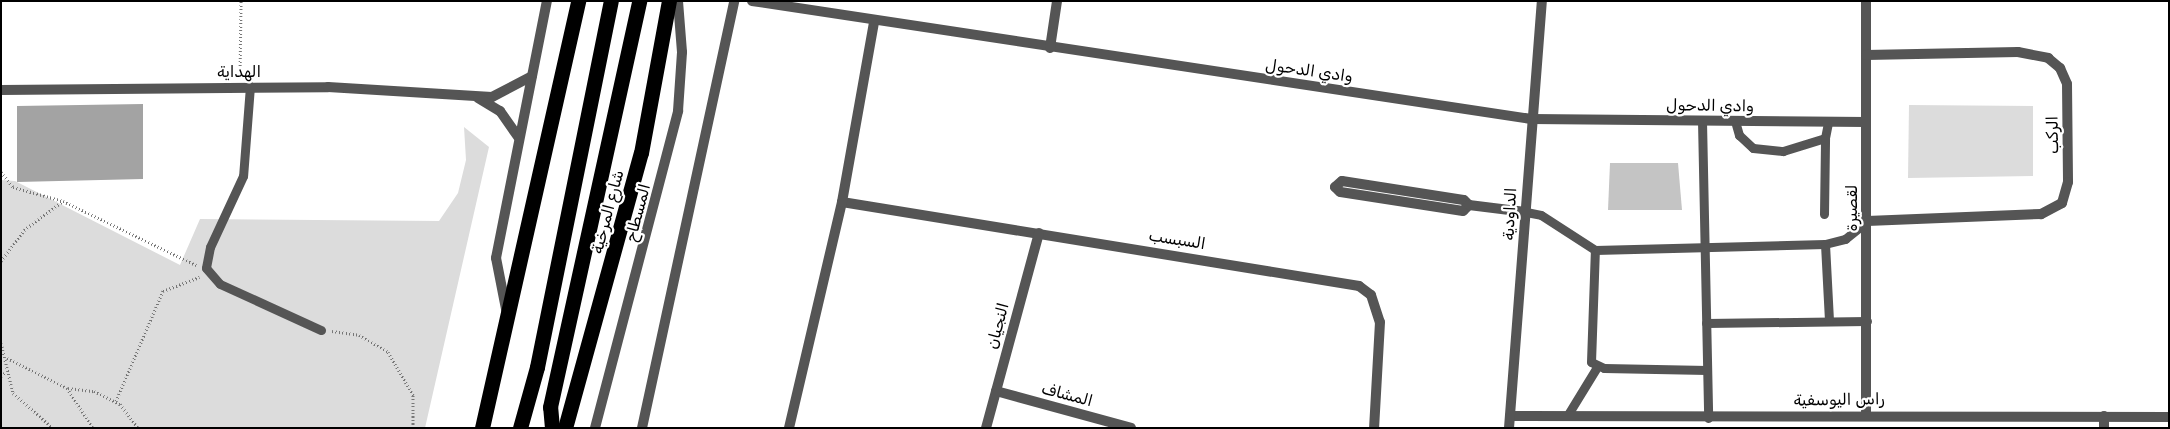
<!DOCTYPE html>
<meta charset="utf-8">
<style>
body{margin:0}
#map{position:relative;width:2170px;height:429px;overflow:hidden;background:#fff;font-family:Rubik,"Noto Naskh Arabic",sans-serif}
div>[style]{position:absolute}
[style*='--x']{left:calc(var(--x)*1px);top:calc(var(--y)*1px);width:calc(var(--w)*1px);rotate:calc(var(--a)*1deg)}
.green>*{inset:0;background:#dcdcdc}
.water>*{inset:0;background:#a3a3a3}
.building>*{inset:0;background:#c4c4c4}
.path>*{height:3px;margin-top:-1.5px;transform-origin:0;background:repeating-linear-gradient(90deg,#777 0 1px,transparent 0 3.5px)}
.lane>*{height:9px;margin:-4.5px;padding:0 4.5px;transform-origin:4.5px;border-radius:4.5px;background:#555}
.street>*{height:10px;margin:-5px;padding:0 5px;transform-origin:5px;border-radius:5px;background:#555}
.highway>*{height:15px;margin:-7.5px;padding:0 7.5px;transform-origin:7.5px;border-radius:7.5px;background:#000}
span{translate:-50% -50%;white-space:nowrap;text-align:center;line-height:1.15;-webkit-text-stroke:4.5px #fff;paint-order:stroke}
.street-label{font-size:16px;color:#000}
.frame{position:absolute;inset:0;border:2px solid #000;pointer-events:none}
</style>
<div id="map">
<div class="green">
<i style="clip-path:polygon(1909px 105px,2033px 106px,2033px 176px,1908px 178px)"></i>
<i style="clip-path:polygon(464px 127px,489px 147px,425px 428px,1px 428px,1px 180px,15px 181px,180px 265px,200px 219px,439px 221px,458px 193px,466px 160px)"></i>
</div>
<div class="water">
<i style="clip-path:polygon(143px 104px,143px 179px,17px 182px,17px 106px)"></i>
</div>
<div class="building">
<i style="clip-path:polygon(1610px 163px,1678px 163px,1682px 210px,1608px 210px)"></i>
</div>
<div class="path">
<i style="--x:240;--y:76;--w:75;--a:-89.2"></i>
<i style="--x:1;--y:172;--w:19;--a:51"></i>
<i style="--x:13;--y:187;--w:52;--a:15.6"></i>
<i style="--x:1;--y:261;--w:39;--a:-53"></i>
<i style="--x:24;--y:230;--w:49;--a:-36.6"></i>
<i style="--x:63;--y:201;--w:148;--a:25.7"></i>
<i style="--x:332;--y:331;--w:27;--a:8"></i>
<i style="--x:359;--y:335;--w:34;--a:30"></i>
<i style="--x:388;--y:352;--w:50;--a:59.8"></i>
<i style="--x:413;--y:395;--w:33;--a:90"></i>
<i style="--x:1;--y:343;--w:51;--a:76.5"></i>
<i style="--x:13;--y:393;--w:53;--a:41.2"></i>
<i style="--x:7;--y:358;--w:67;--a:26.6"></i>
<i style="--x:67;--y:388;--w:48;--a:57"></i>
<i style="--x:1;--y:376;--w:6;--a:-39"></i>
<i style="--x:68;--y:388;--w:26;--a:7"></i>
<i style="--x:94;--y:391;--w:29;--a:27"></i>
<i style="--x:120;--y:404;--w:30;--a:53"></i>
<i style="--x:116;--y:401;--w:120;--a:-66.9"></i>
<i style="--x:163;--y:291;--w:39;--a:-21"></i>
</div>
<div class="lane">
<i style="--x:250;--y:86;--w:90;--a:94.4"></i>
<i style="--x:243;--y:176;--w:78;--a:114.9"></i>
<i style="--x:210;--y:247;--w:21;--a:101"></i>
<i style="--x:206;--y:268;--w:21;--a:49"></i>
<i style="--x:220;--y:284;--w:111;--a:24.5"></i>
<i style="--x:1702;--y:121;--w:297;--a:88.8"></i>
<i style="--x:1735;--y:121;--w:15;--a:74"></i>
<i style="--x:1739;--y:135;--w:19;--a:43"></i>
<i style="--x:1753;--y:148;--w:30;--a:6"></i>
<i style="--x:1783;--y:151;--w:44;--a:-17.2"></i>
<i style="--x:1825;--y:138;--w:16;--a:-79"></i>
<i style="--x:1526;--y:212;--w:15;--a:11"></i>
<i style="--x:1541;--y:215;--w:64;--a:32.9"></i>
<i style="--x:1824;--y:214;--w:76;--a:-89.2"></i>
<i style="--x:1825;--y:244;--w:21;--a:-14"></i>
<i style="--x:1845;--y:239;--w:28;--a:-39"></i>
<i style="--x:1706;--y:323;--w:161;--a:-0.7"></i>
<i style="--x:1707;--y:370;--w:103;--a:-178.9"></i>
<i style="--x:1604;--y:368;--w:14;--a:-155"></i>
<i style="--x:1591;--y:362;--w:112;--a:-88"></i>
<i style="--x:1595;--y:250;--w:230;--a:-1.5"></i>
<i style="--x:1825;--y:244;--w:77;--a:87"></i>
<i style="--x:1567;--y:416;--w:57;--a:-58.5"></i>
</div>
<div class="street">
<i style="--x:752;--y:1;--w:788;--a:8.61"></i>
<i style="--x:1531;--y:119;--w:335;--a:0.5"></i>
<i style="--x:1866;--y:1;--w:413;--a:90"></i>
<i style="--x:1050;--y:48;--w:48;--a:-81.5"></i>
<i style="--x:1866;--y:55;--w:152;--a:-1.1"></i>
<i style="--x:2018;--y:52;--w:31;--a:11"></i>
<i style="--x:2048;--y:58;--w:16;--a:40"></i>
<i style="--x:2060;--y:68;--w:17;--a:66"></i>
<i style="--x:2067;--y:84;--w:98;--a:89.4"></i>
<i style="--x:2068;--y:182;--w:22;--a:106"></i>
<i style="--x:2062;--y:203;--w:24;--a:152"></i>
<i style="--x:2041;--y:214;--w:174;--a:177.7"></i>
<i style="--x:1;--y:90;--w:327;--a:-0.5"></i>
<i style="--x:328;--y:87;--w:164;--a:3.5"></i>
<i style="--x:492;--y:97;--w:45;--a:-27.7"></i>
<i style="--x:478;--y:98;--w:26;--a:31"></i>
<i style="--x:500;--y:111;--w:32;--a:55"></i>
<i style="--x:1342;--y:181;--w:123;--a:8.9"></i>
<i style="--x:1464;--y:200;--w:7;--a:45"></i>
<i style="--x:1469;--y:205;--w:8;--a:135"></i>
<i style="--x:1463;--y:211;--w:124;--a:-171.2"></i>
<i style="--x:1340;--y:192;--w:7;--a:-135"></i>
<i style="--x:1335;--y:187;--w:9;--a:-41"></i>
<i style="--x:842;--y:202;--w:524;--a:9.23"></i>
<i style="--x:1359;--y:286;--w:15;--a:37"></i>
<i style="--x:1371;--y:295;--w:28;--a:72"></i>
<i style="--x:1380;--y:322;--w:106;--a:93.2"></i>
<i style="--x:1469;--y:205;--w:57;--a:7"></i>
<i style="--x:507;--y:314;--w:57;--a:-101.1"></i>
<i style="--x:496;--y:258;--w:262;--a:-78.8"></i>
<i style="--x:996;--y:391;--w:140;--a:15.3"></i>
<i style="--x:1510;--y:416;--w:659;--a:0.09"></i>
<i style="--x:595;--y:428;--w:328;--a:-75.3"></i>
<i style="--x:678;--y:111;--w:59;--a:-86.1"></i>
<i style="--x:682;--y:52;--w:51;--a:-94.5"></i>
<i style="--x:642;--y:428;--w:437;--a:-77.8"></i>
<i style="--x:789;--y:428;--w:232;--a:-76.8"></i>
<i style="--x:842;--y:202;--w:182;--a:-79.9"></i>
<i style="--x:986;--y:428;--w:202;--a:-74.8"></i>
<i style="--x:1509;--y:428;--w:428;--a:-85.6"></i>
<i style="--x:2104;--y:428;--w:12;--a:-90"></i>
</div>
<div class="highway">
<i style="--x:482;--y:428;--w:438;--a:-77.3"></i>
<i style="--x:520;--y:428;--w:63;--a:-74.4"></i>
<i style="--x:537;--y:367;--w:373;--a:-78.6"></i>
<i style="--x:552;--y:428;--w:21;--a:-95"></i>
<i style="--x:550;--y:407;--w:416;--a:-77.6"></i>
<i style="--x:565;--y:428;--w:285;--a:-74.6"></i>
<i style="--x:641;--y:153;--w:155;--a:-79.6"></i>
</div>
<div class="street-label">
<span style="left:1309px;top:71px;rotate:8deg">وادي الدحول</span>
<span style="left:239px;top:72px">الهداية</span>
<span style="left:1710px;top:106px;rotate:1deg">وادي الدحول</span>
<span style="left:2053px;top:135px;rotate:-91deg">الركب</span>
<span style="left:1852px;top:208px;rotate:-90deg">لقصيرة</span>
<span style="left:608px;top:212px;rotate:-75deg">شارع المرخية</span>
<span style="left:638px;top:213px;rotate:-75deg">المسطاح</span>
<span style="left:1510px;top:214px;rotate:-87deg">الداودية</span>
<span style="left:1177px;top:240px;rotate:9deg">السبسب</span>
<span style="left:998px;top:326px;rotate:-75deg">النجيان</span>
<span style="left:1067px;top:395px;rotate:15deg">المشاف</span>
<span style="left:1839px;top:400px;rotate:-1deg">راس اليوسفية</span>
</div>
<div class="frame"></div>
</div>
